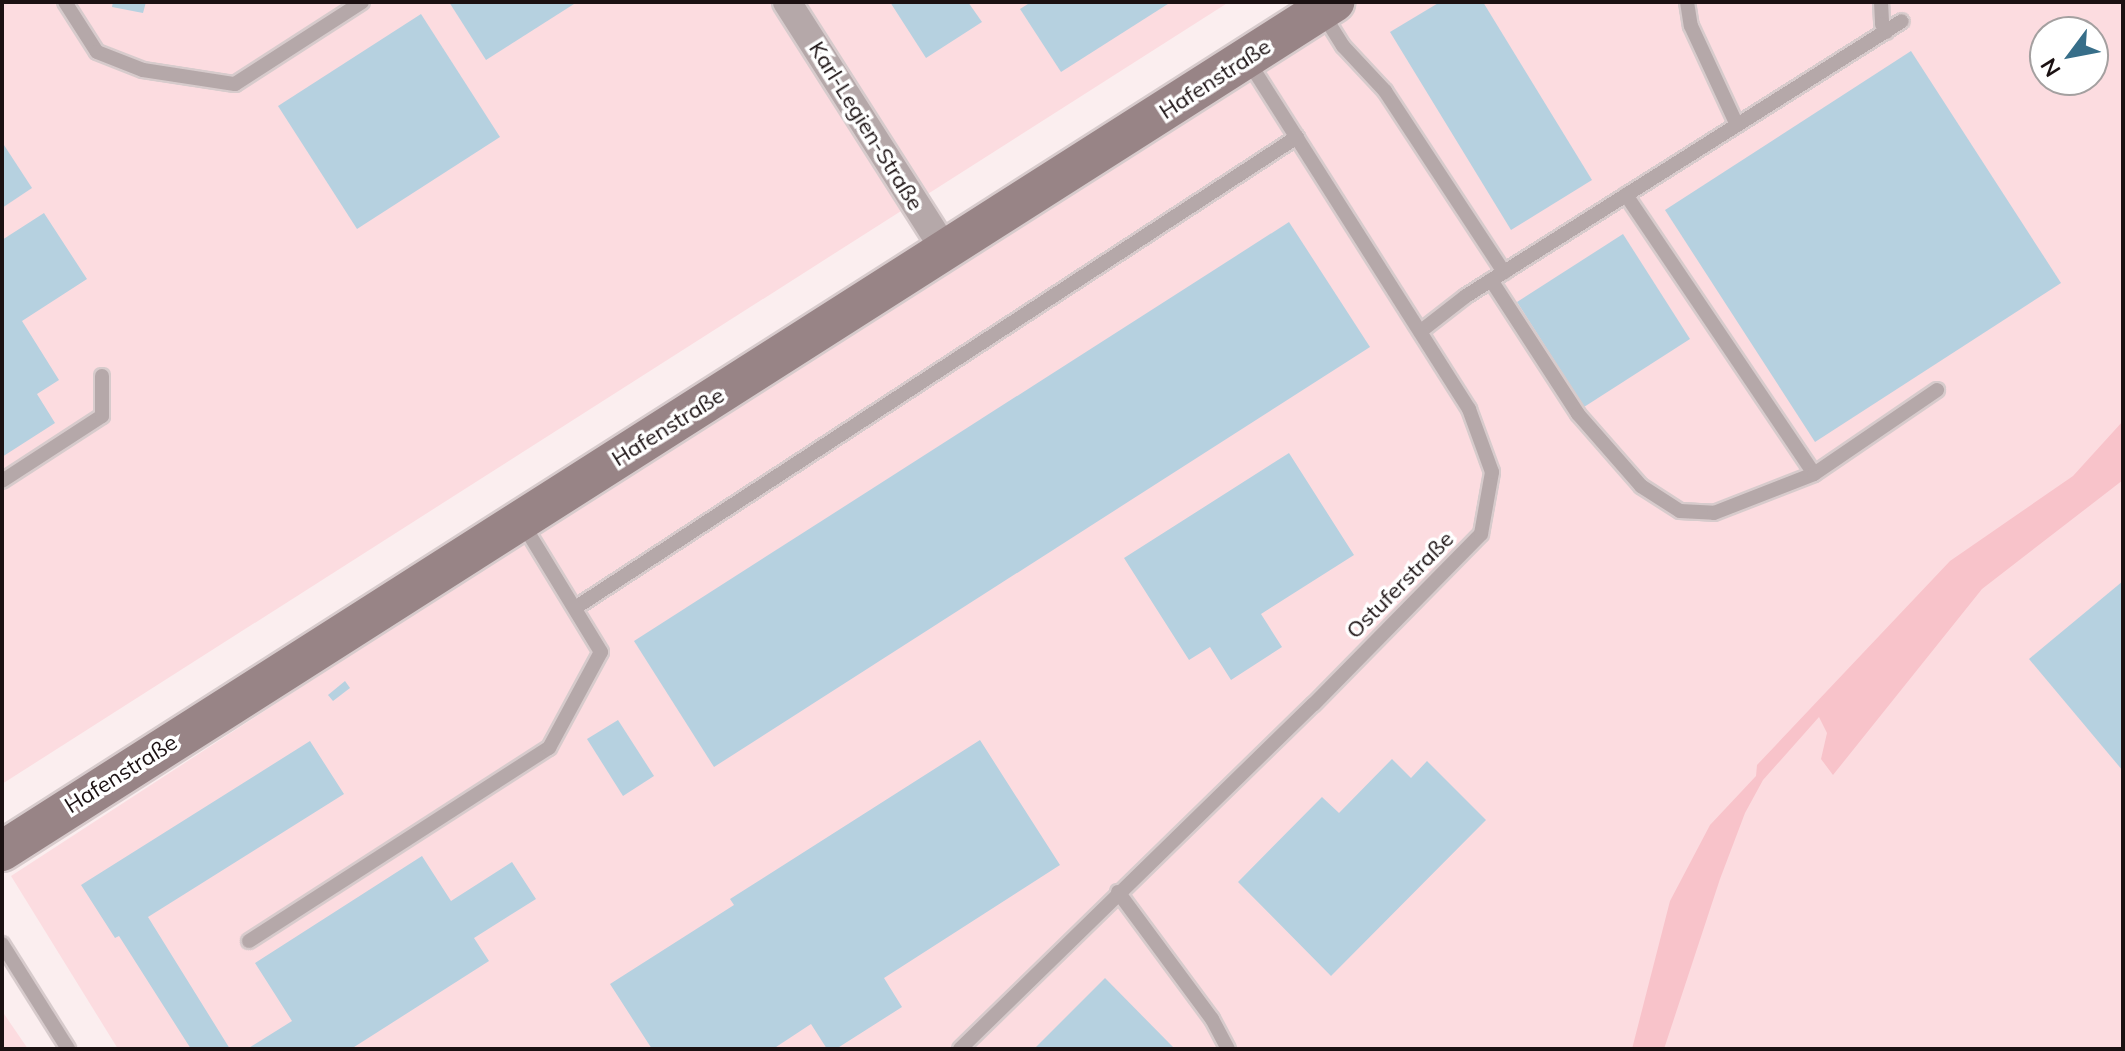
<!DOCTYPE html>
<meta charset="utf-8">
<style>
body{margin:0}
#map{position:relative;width:2125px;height:1051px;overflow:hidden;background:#fbeeef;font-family:Mulish,sans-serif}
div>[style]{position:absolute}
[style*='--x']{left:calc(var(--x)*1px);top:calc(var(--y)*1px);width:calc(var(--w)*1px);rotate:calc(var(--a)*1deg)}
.built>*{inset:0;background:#fcdce0}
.green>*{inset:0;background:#f8c3ca}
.building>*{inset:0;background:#b6d1e0}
.roads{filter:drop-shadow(2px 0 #d7cbcc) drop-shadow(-2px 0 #d7cbcc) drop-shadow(0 2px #d7cbcc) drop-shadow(0 -2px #d7cbcc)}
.lane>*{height:14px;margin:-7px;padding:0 7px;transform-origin:7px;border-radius:7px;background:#b5a8a9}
.street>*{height:28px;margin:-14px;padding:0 14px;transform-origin:14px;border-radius:14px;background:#b5a8a9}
.secondary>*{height:40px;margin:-20px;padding:0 20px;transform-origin:20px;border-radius:20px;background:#988486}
span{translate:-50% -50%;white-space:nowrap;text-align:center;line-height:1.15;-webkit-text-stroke:7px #fff;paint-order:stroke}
.street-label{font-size:22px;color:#1b1112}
.frame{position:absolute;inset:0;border:4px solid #1b1112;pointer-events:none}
.north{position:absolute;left:2029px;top:16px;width:80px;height:80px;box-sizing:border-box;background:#fff;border:2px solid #a4a0a0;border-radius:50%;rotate:238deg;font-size:22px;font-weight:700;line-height:32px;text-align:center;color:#1b1112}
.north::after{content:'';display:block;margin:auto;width:28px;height:36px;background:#376e89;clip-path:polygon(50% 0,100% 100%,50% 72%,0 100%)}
</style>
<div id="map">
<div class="built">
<i style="clip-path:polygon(2px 2px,1229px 2px,2px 784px)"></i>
<i style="clip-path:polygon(evenodd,1354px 2px,2123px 2px,2123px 1049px,118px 1049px,11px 876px,1354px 2px,2045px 32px,2093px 32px,2093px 80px,2045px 80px,2045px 32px)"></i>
<i style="clip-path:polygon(2px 1011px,28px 1049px,2px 1049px)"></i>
</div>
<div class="green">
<i style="clip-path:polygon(2123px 421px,2123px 480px,1982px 589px,1833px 775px,1821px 759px,1827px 733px,1819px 717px,1763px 780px,1745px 813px,1720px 879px,1664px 1049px,1632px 1049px,1670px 901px,1710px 825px,1756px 776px,1757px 765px,1950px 561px,2073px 476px)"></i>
</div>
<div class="building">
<i style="clip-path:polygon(113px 2px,146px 2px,143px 13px,112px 7px)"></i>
<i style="clip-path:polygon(449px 2px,572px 2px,574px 4px,486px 60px)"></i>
<i style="clip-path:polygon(890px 2px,968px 2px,982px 22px,926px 58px)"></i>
<i style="clip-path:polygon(1031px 2px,1171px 2px,1061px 72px,1020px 9px)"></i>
<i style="clip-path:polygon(1440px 2px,1483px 2px,1592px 180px,1511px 230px,1390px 32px)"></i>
<i style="clip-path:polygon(421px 14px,500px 137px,357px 229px,278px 106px)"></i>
<i style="clip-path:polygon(1911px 51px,2061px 283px,1815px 442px,1665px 210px)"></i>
<i style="clip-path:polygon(2px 142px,32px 188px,2px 208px)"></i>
<i style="clip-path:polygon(44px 213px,87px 279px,22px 321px,59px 380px,37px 394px,55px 423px,2px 457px,2px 240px)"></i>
<i style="clip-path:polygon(1289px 222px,1370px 347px,714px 767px,634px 641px)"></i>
<i style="clip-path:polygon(1623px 234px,1690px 339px,1584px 407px,1517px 302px)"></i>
<i style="clip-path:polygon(1289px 453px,1354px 555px,1261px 614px,1282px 647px,1231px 680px,1210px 647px,1189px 660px,1124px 558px)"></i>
<i style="clip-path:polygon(2123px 581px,2123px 771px,2029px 659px)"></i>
<i style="clip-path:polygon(345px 681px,350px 688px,333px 701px,328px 695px)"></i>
<i style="clip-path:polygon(618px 720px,654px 776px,623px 796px,587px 739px)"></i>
<i style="clip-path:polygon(980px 740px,1060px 865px,884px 978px,902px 1007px,836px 1049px,827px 1049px,811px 1024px,773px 1049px,652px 1049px,610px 984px,734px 905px,730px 899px)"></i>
<i style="clip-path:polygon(310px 741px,344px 794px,148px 917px,230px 1049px,191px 1049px,119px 936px,115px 938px,81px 885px)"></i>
<i style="clip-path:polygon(1392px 759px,1411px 778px,1427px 761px,1486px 820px,1331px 976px,1238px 882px,1322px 797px,1339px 813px)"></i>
<i style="clip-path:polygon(422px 856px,451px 901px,512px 862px,536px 899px,474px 938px,489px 961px,351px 1049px,247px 1049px,292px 1021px,255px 963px)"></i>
<i style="clip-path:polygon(1105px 978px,1175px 1049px,1034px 1049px)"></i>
</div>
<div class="roads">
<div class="lane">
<i style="--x:65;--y:2;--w:59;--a:57.4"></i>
<i style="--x:97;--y:52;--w:49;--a:21.4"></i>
<i style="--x:143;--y:70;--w:93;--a:8.7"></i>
<i style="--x:235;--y:84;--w:151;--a:-32.8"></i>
<i style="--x:1687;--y:2;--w:24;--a:81"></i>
<i style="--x:1691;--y:26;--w:109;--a:65.1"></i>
<i style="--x:1881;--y:2;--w:22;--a:87"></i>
<i style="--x:1882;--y:24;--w:9;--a:63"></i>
<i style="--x:1323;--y:14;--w:38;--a:58"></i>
<i style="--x:1343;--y:46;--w:62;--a:47"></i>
<i style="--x:1385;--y:91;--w:217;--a:56.7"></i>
<i style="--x:1626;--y:195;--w:336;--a:56"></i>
<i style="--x:1491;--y:280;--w:160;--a:57"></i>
<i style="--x:1578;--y:414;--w:96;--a:48.8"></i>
<i style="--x:1641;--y:486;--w:46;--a:32.7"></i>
<i style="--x:1680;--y:511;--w:34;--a:3"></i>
<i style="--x:1714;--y:513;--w:107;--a:-21.3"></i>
<i style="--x:1814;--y:474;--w:149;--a:-34.3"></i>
<i style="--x:1421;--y:331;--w:57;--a:-37.9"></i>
<i style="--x:1466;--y:296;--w:515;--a:-32.24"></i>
<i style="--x:2;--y:481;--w:119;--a:-33"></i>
<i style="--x:102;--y:416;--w:40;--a:-90"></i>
<i style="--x:575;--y:608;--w:862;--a:-33.12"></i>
<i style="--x:1118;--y:892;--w:158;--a:53.5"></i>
<i style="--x:1212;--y:1019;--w:34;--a:62"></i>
<i style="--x:249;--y:941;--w:357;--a:-32.8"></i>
<i style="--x:549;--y:748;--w:109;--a:-61.6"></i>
<i style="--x:601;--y:652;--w:150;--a:-121.4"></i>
<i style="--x:2;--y:944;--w:124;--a:57.8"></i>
<i style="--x:960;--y:1049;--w:494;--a:-44.3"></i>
<i style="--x:1314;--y:704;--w:238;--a:-45.5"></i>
<i style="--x:1481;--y:534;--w:63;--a:-79.9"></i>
<i style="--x:1492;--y:472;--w:67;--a:-110.1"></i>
<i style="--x:1469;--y:409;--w:414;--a:-122.4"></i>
</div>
<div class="street">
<i style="--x:787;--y:2;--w:294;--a:57.5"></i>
</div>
<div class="secondary">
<i style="--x:2;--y:851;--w:1580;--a:-32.51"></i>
</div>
</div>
<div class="street-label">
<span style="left:1215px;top:79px;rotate:-33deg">Hafenstraße</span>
<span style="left:866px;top:126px;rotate:58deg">Karl-Legien-Straße</span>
<span style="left:668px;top:427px;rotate:-32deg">Hafenstraße</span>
<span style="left:1400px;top:585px;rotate:-45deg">Ostuferstraße</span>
<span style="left:121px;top:774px;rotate:-32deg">Hafenstraße</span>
</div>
<div class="frame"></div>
<div class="north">N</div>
</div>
